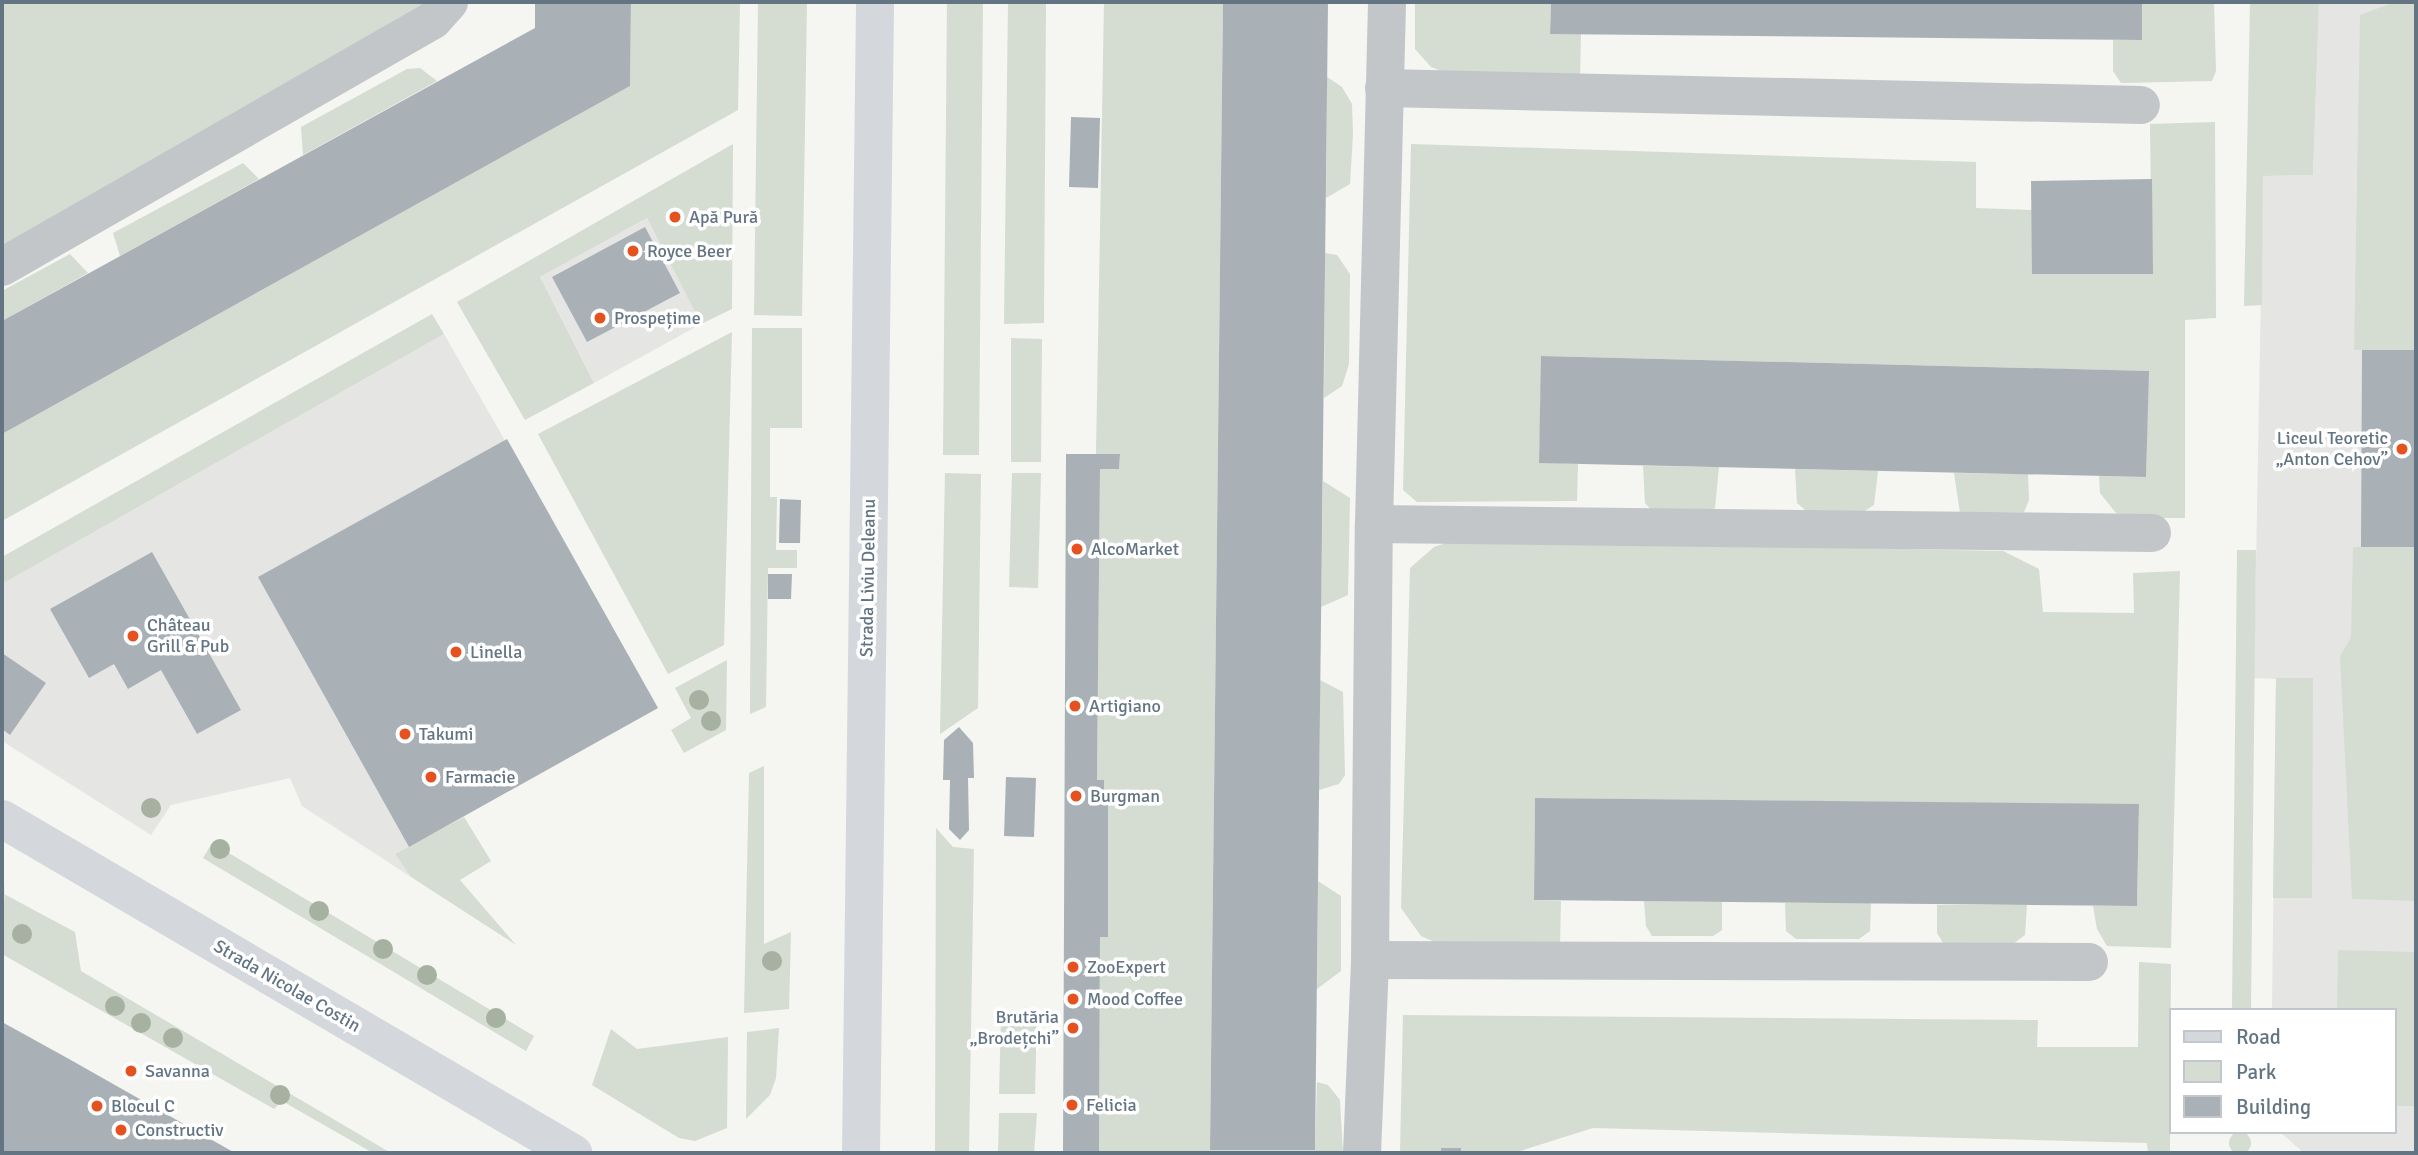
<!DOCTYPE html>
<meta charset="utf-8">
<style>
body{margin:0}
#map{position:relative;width:2418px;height:1155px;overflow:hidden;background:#f5f5f1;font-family:Signika,sans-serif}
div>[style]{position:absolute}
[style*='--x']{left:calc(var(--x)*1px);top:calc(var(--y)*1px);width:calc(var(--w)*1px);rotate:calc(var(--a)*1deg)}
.built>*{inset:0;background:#e5e6e4}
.green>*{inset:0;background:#d5dcd2}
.round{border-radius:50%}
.building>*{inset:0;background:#a9b1b6}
.minor>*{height:38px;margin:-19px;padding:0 19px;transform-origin:19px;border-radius:19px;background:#c2c6c9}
.major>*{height:38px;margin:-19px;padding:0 19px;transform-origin:19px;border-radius:19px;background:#d4d8dc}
.trees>*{width:20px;height:20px;margin:-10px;border-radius:50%;background:#a6b1a2}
.dots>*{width:19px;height:19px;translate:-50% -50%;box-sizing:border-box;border:4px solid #fff;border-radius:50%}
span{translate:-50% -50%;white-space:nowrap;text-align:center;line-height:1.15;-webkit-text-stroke:7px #fff;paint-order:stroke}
.poi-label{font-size:18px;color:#637483}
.left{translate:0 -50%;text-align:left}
.right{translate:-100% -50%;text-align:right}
.street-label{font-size:18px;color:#637483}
.frame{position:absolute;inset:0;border:4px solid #637483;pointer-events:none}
.legend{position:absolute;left:2169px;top:1008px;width:228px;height:126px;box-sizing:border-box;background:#fff;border:2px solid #c1c7cd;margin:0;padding:9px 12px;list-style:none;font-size:21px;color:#637483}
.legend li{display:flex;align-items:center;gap:14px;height:35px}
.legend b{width:35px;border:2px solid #c1c7cd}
</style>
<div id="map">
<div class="built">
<i style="clip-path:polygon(2319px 2px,2416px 2px,2416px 1153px,2304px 1153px,2280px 1132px,2395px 1132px,2395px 1010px,2272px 1010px,2276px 679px,2254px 678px,2263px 176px,2313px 175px)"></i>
<i style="clip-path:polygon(647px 218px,701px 324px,594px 383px,540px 277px)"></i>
<i style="clip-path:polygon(444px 334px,658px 708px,395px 854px,411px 877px,302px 806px,290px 778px,171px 805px,151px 835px,2px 741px,2px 584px)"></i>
</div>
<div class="green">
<i style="clip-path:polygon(2px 2px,438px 2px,41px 227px,2px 245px)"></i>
<i style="clip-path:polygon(631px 2px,740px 2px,738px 110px,2px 521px,2px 434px,630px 86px)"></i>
<i style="clip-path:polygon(758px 2px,807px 2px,802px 316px,754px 315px)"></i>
<i style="clip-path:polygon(947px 2px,983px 2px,979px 455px,943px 455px)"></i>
<i style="clip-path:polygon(1008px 2px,1046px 2px,1044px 323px,1004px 324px)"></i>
<i style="clip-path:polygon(1104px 2px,1223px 2px,1210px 1149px,1315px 1150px,1317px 1082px,1328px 1085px,1340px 1100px,1343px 1153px,1099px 1153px,1100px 937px,1108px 936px,1108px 804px,1104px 803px,1104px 780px,1097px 780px,1100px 469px,1119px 469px,1120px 454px,1096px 454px)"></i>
<i style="clip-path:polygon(1415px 2px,1551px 2px,1550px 34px,1581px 34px,1580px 81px,1454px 76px,1431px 67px,1415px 49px)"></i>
<i style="clip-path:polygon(2142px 2px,2214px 2px,2216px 71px,2212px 81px,2121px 83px,2113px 71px,2113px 40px,2141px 40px)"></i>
<i style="clip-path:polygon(2250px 2px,2319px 2px,2313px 175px,2263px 176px,2262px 305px,2244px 306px)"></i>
<i style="clip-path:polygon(2392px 3px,2416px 4px,2416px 350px,2354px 350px,2360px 15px)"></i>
<i style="clip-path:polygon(420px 68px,437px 81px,303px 155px,301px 127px,407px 69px)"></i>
<i style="clip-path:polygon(1327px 77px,1342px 87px,1352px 104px,1353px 134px,1350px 184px,1326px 198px)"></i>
<i style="clip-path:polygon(2215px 122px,2216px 318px,2185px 320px,2185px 518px,2132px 518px,2116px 513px,2100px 493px,2099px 476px,2146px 477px,2148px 371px,1542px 356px,1539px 462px,1578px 464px,1577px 501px,1417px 502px,1403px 490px,1411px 144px,1976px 162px,1976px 208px,2032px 210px,2033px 274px,2152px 274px,2150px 124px)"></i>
<i style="clip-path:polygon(733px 144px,732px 309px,701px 324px,647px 218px,540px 277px,594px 383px,525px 420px,457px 302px)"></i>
<i style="clip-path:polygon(243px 163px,259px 179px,120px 256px,113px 233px)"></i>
<i style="clip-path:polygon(1325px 253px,1337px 255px,1350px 274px,1349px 364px,1342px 386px,1324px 398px)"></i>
<i style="clip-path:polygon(70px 254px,88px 273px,2px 321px,2px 291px)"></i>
<i style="clip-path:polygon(432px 314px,444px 334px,2px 584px,2px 557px)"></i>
<i style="clip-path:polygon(752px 328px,802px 328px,802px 428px,770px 428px,770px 497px,777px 497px,776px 550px,797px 550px,797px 568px,768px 568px,766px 707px,750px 714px)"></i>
<i style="clip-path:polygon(732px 332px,724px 645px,668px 674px,538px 434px)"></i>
<i style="clip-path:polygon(1011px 338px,1042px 339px,1041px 462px,1011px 462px)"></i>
<i style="clip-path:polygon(1643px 466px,1719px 467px,1715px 508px,1701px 513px,1653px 512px,1645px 503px)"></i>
<i style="clip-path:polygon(1795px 469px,1878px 471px,1874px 505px,1858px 515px,1810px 514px,1797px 503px)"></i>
<i style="clip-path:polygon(945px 473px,981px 474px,978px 708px,940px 734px)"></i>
<i style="clip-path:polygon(1012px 473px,1041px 473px,1038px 588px,1009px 587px)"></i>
<i style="clip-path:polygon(1954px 473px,2028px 474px,2029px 500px,2024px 512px,1960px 513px)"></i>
<i style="clip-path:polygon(1323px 481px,1350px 498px,1348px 595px,1321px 607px)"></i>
<i style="clip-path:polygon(1455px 540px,2003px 551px,2039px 569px,2043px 612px,2134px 613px,2133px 573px,2180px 571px,2171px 948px,2107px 946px,2097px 929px,2093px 906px,2137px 906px,2139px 805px,1535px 798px,1534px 900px,1561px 901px,1560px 945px,1441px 945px,1421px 936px,1401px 908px,1410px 568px,1434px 547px)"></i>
<i style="clip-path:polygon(2353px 547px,2416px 547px,2416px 901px,2352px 899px,2340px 656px,2351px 638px)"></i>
<i style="clip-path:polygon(2237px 550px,2256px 550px,2251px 1010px,2232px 1010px)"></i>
<i style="clip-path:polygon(727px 660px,726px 730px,684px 753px,671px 730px,691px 718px,675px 688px)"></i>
<i style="clip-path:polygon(2276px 678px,2313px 678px,2312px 898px,2273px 898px)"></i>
<i style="clip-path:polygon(1320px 680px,1343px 692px,1345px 775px,1339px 784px,1319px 790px)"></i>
<i style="clip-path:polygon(764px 766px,764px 944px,791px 932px,789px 1009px,744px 1013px,749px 773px)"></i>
<i style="clip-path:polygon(464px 817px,491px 861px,460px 880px,516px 945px,411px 877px,395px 854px)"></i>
<i style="clip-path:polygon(936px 828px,953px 847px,974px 849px,969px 1153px,935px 1153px)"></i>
<i style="clip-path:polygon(212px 843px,534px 1036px,526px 1051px,203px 858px)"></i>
<i style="clip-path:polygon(5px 880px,4px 894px,75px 932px,81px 971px,391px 1153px,373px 1153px,282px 1101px,274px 1109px,2px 954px)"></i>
<i style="clip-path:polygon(1318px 881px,1341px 896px,1341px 971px,1317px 989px)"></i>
<i style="clip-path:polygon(1644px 901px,1722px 902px,1722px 930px,1713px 936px,1652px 936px,1646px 926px)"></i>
<i style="clip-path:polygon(1785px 903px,1871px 903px,1870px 931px,1859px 939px,1796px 939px,1786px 931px)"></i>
<i style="clip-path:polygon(1937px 905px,2027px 905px,2025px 935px,2013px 944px,1943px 943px,1937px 933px)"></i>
<i style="clip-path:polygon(2338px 950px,2416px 952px,2416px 1106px,2395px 1106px,2395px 1010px,2337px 1010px)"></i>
<i style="clip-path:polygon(2139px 962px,2171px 964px,2170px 1153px,2148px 1153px,2147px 1143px,1593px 1128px,1514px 1153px,1400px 1153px,1403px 1015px,2038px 1020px,2037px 1047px,2138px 1047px)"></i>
<i style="clip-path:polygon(1001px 1019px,1037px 1019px,1035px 1094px,999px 1094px)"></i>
<i style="clip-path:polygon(779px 1028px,776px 1078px,770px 1095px,746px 1119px,747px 1032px)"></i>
<i style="clip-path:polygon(611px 1029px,637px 1049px,728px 1037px,727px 1128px,695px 1141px,679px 1138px,592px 1085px)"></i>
<i style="clip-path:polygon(999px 1113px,1037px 1113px,1034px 1153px,998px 1153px)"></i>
<i class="round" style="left:2229px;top:1132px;width:22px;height:22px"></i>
</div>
<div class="building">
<i style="clip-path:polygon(535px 2px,631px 2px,630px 86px,2px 434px,2px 321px,535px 28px)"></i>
<i style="clip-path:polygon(1223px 2px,1328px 2px,1315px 1150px,1210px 1150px)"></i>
<i style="clip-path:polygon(1551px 2px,2142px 2px,2142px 40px,1550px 34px)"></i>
<i style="clip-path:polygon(1071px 117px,1100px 118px,1098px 188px,1069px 187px)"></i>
<i style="clip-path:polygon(2152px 179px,2153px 274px,2032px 274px,2031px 181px)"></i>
<i class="round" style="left:667px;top:210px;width:16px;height:16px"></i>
<i style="clip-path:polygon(645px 227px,680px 293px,587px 342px,552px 277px)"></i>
<i style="clip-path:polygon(2362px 350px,2416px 350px,2416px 547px,2361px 547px)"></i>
<i style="clip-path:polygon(1541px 356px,2149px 371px,2146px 477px,1539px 463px)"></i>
<i style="clip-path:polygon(507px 439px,658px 708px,409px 847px,258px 577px)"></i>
<i style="clip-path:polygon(1066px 454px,1120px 454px,1119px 469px,1100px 469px,1097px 780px,1104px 780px,1104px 803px,1108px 803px,1108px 937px,1100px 937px,1099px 1153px,1063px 1153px)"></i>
<i style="clip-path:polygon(780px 499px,801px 500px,800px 543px,779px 543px)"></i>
<i style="clip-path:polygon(152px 552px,241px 710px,197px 734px,161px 670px,128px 689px,114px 664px,89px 678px,50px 609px)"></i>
<i style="clip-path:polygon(768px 574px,792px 574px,791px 599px,768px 599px)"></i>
<i style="clip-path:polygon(2px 653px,46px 683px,10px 735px,2px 729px)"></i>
<i style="clip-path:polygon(959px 727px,973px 743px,974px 778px,968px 778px,969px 830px,960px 840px,949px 829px,950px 780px,943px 780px,944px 740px)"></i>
<i style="clip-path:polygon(1006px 777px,1036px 778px,1034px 837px,1004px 836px)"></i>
<i style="clip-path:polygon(1535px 798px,2139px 804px,2137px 906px,1534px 900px)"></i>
<i style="clip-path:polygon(2px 1022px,69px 1059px,235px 1153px,2px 1153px)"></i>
<i style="clip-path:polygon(1441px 1148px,1461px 1148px,1461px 1153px,1441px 1153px)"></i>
</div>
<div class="minor">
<i style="--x:1384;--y:88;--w:757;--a:1.29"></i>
<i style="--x:2;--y:267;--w:497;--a:-29.8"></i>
<i style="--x:433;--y:20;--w:24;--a:-48"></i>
<i style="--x:1374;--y:524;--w:778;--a:0.66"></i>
<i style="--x:1370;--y:960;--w:719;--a:0.16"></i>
<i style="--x:1362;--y:1153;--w:193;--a:-87.6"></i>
<i style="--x:1370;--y:960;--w:436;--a:-89.5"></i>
<i style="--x:1374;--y:524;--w:522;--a:-88.57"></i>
</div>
<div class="major">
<i style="--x:2;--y:819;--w:662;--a:30.33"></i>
<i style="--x:861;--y:1153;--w:1151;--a:-89.3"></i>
</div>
<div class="trees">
<i style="left:699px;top:700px"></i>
<i style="left:711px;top:721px"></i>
<i style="left:151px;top:808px"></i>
<i style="left:220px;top:849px"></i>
<i style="left:319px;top:911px"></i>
<i style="left:22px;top:934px"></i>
<i style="left:383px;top:949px"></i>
<i style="left:772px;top:961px"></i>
<i style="left:427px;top:975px"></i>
<i style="left:115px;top:1006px"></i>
<i style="left:496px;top:1018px"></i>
<i style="left:141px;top:1023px"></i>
<i style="left:173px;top:1038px"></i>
<i style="left:280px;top:1095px"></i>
</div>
<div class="dots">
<i style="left:675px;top:217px;background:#e6521f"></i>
<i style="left:633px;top:251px;background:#e6521f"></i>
<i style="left:600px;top:318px;background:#e6521f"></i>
<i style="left:2402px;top:449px;background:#e6521f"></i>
<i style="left:1077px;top:549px;background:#e6521f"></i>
<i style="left:133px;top:636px;background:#e6521f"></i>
<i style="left:456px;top:652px;background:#e6521f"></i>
<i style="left:1075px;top:706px;background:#e6521f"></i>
<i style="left:405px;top:734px;background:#e6521f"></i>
<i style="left:431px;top:777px;background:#e6521f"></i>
<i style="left:1076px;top:796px;background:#e6521f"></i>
<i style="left:1073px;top:967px;background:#e6521f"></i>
<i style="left:1073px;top:999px;background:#e6521f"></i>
<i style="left:1073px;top:1028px;background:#e6521f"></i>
<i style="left:131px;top:1071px;background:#e6521f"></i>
<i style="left:1072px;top:1105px;background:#e6521f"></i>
<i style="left:97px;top:1106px;background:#e6521f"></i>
<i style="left:121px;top:1130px;background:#e6521f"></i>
</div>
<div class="poi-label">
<span class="left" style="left:689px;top:217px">Apă Pură</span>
<span class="left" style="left:647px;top:251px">Royce Beer</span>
<span class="left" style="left:614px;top:318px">Prospețime</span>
<span class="right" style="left:2388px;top:449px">Liceul Teoretic<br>„Anton Cehov”</span>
<span class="left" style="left:1091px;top:549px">AlcoMarket</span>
<span class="left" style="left:147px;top:636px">Château<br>Grill &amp; Pub</span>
<span class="left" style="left:470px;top:652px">Linella</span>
<span class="left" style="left:1089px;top:706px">Artigiano</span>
<span class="left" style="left:419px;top:734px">Takumi</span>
<span class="left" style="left:445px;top:777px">Farmacie</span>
<span class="left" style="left:1090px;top:796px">Burgman</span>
<span class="left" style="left:1087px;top:967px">ZooExpert</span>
<span class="left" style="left:1087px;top:999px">Mood Coffee</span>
<span class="right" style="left:1059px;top:1028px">Brutăria<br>„Brodețchi”</span>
<span class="left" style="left:145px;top:1071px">Savanna</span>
<span class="left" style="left:1086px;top:1105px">Felicia</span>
<span class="left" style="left:111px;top:1106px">Blocul C</span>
<span class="left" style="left:135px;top:1130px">Constructiv</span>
</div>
<div class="street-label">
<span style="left:868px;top:578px;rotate:-89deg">Strada Liviu Deleanu</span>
<span style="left:287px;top:986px;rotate:30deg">Strada Nicolae Costin</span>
</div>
<div class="frame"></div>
<ul class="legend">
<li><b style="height:9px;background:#d4d8dc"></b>Road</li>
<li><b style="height:19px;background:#d5dcd2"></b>Park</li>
<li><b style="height:19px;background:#a9b1b6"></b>Building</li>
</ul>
</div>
